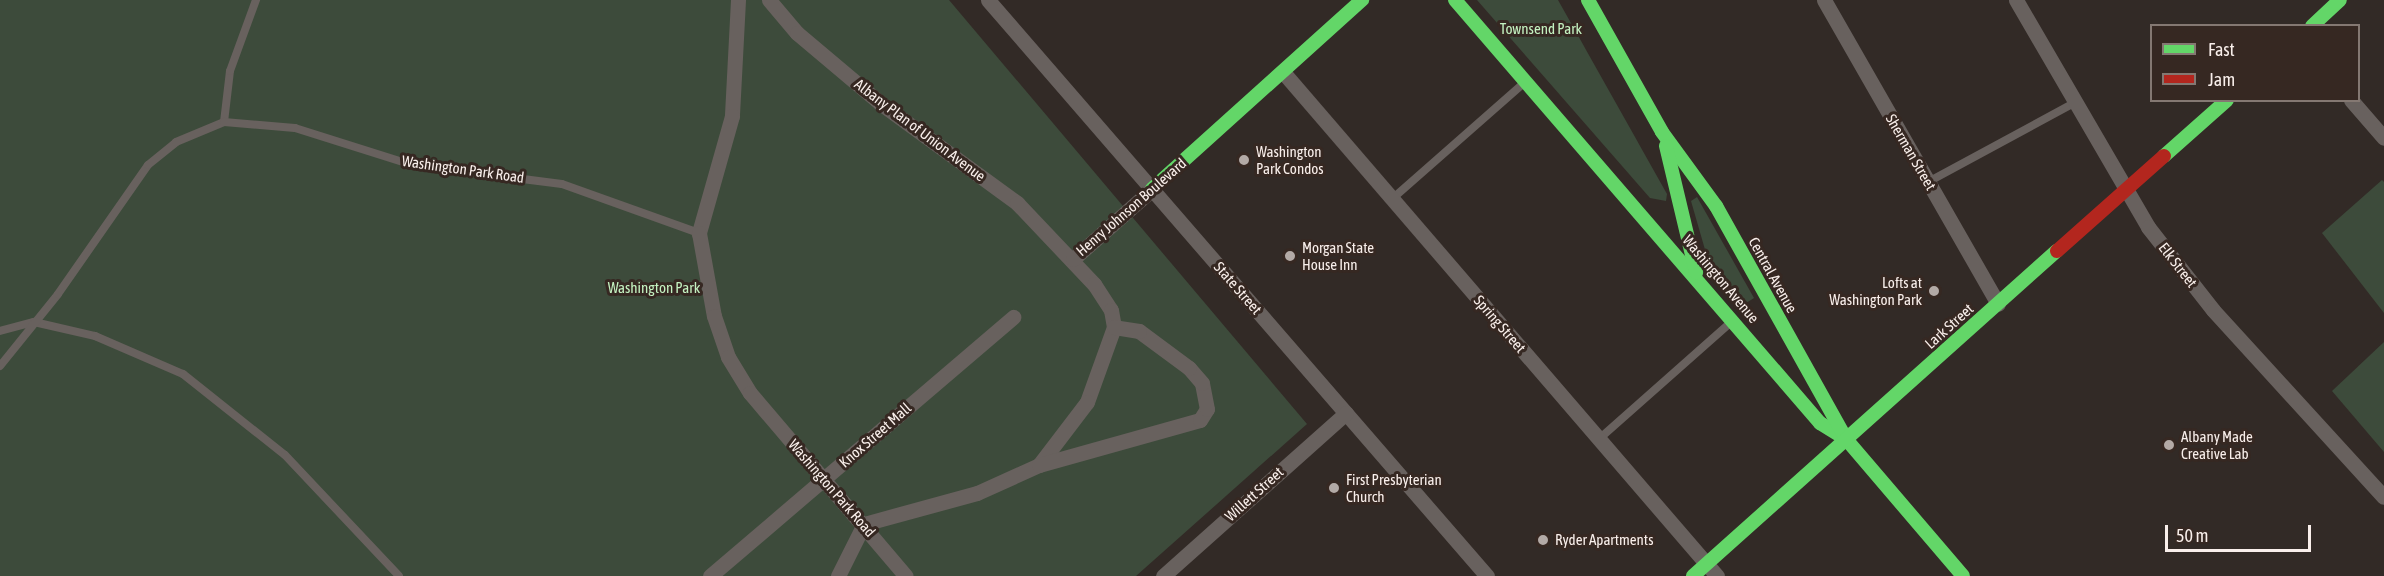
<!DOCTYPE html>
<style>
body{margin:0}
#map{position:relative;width:2384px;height:576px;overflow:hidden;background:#322a26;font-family:"Asap Condensed",sans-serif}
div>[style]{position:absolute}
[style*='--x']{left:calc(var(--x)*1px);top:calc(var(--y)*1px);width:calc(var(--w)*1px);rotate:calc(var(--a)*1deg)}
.green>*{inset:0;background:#3d4b3b}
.lane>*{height:8px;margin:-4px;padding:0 4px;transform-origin:4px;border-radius:4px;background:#68615e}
.street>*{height:15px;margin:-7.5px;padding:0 7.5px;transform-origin:7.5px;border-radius:7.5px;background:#68615e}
.fast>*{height:14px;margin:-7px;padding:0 7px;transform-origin:7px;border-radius:7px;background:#63d668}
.jam>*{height:14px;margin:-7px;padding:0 7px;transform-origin:7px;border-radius:7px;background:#b3261e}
.dots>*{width:16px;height:16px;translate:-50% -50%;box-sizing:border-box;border:3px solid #362822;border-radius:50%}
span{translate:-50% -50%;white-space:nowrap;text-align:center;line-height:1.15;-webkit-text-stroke:6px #362822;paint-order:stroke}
.park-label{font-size:15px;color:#c4f2c1}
.street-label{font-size:15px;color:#f9efeb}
.poi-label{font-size:15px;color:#f9efeb}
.left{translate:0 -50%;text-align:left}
.right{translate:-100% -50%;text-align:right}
.legend{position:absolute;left:2150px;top:24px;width:210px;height:78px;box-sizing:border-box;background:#362822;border:2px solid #847872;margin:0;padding:8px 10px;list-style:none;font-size:18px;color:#f9efeb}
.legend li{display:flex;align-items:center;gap:12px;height:30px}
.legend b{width:30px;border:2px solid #847872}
.scale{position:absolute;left:2165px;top:525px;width:146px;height:27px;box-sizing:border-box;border:3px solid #f9efeb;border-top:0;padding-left:8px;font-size:18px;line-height:21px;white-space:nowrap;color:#f9efeb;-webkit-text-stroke:4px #362822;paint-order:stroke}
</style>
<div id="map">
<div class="green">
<i style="clip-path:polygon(0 0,949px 0,1307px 424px,1136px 576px,0 576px)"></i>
<i style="clip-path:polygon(1477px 0,1558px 0,1667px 194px,1666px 201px,1650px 198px)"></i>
<i style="clip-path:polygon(2382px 180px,2384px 182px,2384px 313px,2322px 233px)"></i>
<i style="clip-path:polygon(1697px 197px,1754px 298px,1743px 305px,1708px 260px,1691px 201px)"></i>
<i style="clip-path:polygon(2384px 342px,2384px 452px,2332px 391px)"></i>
</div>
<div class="lane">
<i style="--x:224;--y:122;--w:51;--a:-83.3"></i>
<i style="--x:230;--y:71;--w:76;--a:-69.9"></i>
<i style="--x:1928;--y:182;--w:166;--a:-28.4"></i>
<i style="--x:1392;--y:199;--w:176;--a:-41.3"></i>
<i style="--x:0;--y:331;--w:35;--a:-15"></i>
<i style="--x:34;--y:322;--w:63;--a:12.9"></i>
<i style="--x:95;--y:336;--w:96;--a:23.4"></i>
<i style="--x:183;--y:374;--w:130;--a:38.5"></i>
<i style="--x:285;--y:455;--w:166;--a:46.7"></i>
<i style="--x:0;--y:366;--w:92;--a:-51.1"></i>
<i style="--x:58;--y:294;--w:157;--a:-55.1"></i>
<i style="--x:148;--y:165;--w:36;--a:-39"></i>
<i style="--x:176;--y:142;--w:52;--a:-22.6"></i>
<i style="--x:224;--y:122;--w:71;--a:4.8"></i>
<i style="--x:295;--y:128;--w:123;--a:17.5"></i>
<i style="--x:412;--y:165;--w:151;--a:7.2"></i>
<i style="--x:562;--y:184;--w:145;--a:19.7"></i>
<i style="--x:1599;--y:439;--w:175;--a:-41.5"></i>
</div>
<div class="street">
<i style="--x:738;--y:0;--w:116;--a:93"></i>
<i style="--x:732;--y:116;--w:122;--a:105.8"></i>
<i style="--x:699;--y:233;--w:84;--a:79.8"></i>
<i style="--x:714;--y:316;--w:43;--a:71.1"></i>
<i style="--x:728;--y:357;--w:42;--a:58.6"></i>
<i style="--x:750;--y:393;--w:240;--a:49.6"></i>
<i style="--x:769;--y:0;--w:43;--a:49.7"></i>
<i style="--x:797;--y:33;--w:109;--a:40.1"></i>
<i style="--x:880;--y:103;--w:170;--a:36.1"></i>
<i style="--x:1017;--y:203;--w:112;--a:46.5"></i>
<i style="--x:1094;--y:284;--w:31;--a:57"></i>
<i style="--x:1111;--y:310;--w:17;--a:80"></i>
<i style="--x:1114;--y:327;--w:80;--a:109.8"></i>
<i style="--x:1087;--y:402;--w:79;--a:127.3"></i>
<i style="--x:1039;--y:465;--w:68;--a:155.7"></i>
<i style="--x:977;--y:493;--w:117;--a:164.7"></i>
<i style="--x:864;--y:524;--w:58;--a:116.6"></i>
<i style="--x:988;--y:0;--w:762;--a:49.1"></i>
<i style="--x:1824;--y:0;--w:350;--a:60.2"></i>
<i style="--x:2016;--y:0;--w:263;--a:59.8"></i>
<i style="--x:2148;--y:227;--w:105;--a:51.9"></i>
<i style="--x:2213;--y:310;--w:253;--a:47.6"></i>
<i style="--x:1283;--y:72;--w:665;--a:49.27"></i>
<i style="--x:2351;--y:100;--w:50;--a:49"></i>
<i style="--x:1073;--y:259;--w:106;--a:-41.5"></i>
<i style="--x:1039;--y:465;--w:167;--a:-15.6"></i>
<i style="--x:1200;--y:420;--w:13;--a:-58"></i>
<i style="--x:1207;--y:409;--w:26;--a:-101"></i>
<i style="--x:1202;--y:383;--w:20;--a:-131"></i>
<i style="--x:1189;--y:368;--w:62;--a:-143.5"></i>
<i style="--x:1139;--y:331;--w:25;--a:-171"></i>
<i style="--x:710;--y:576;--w:399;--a:-40.5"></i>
<i style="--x:1163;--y:576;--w:245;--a:-41.7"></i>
</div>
<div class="fast">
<i style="--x:1455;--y:0;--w:559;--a:49.21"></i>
<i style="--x:1820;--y:423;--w:31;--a:32"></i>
<i style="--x:1846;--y:439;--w:180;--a:49.5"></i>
<i style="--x:1588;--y:0;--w:151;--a:60.7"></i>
<i style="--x:1662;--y:132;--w:92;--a:53.9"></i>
<i style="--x:1716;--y:206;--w:267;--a:60.8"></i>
<i style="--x:2312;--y:26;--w:38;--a:-43"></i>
<i style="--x:1666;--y:146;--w:130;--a:76.6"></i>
<i style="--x:2164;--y:156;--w:84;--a:-41.6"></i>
<i style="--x:1152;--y:189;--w:283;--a:-42"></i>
<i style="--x:1693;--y:576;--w:488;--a:-41.8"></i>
</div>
<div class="jam">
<i style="--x:2057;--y:251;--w:143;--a:-41.6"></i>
</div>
<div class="dots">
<i style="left:1244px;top:160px;background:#b3aaa6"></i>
<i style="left:1290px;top:256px;background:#b3aaa6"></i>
<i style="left:1934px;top:291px;background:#b3aaa6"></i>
<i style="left:2169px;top:445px;background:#b3aaa6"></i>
<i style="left:1334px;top:488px;background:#b3aaa6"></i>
<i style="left:1543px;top:540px;background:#b3aaa6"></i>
</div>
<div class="park-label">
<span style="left:1541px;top:29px">Townsend Park</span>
<span style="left:654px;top:288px">Washington Park</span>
</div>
<div class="street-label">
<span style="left:920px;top:130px;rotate:37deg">Albany Plan of Union Avenue</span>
<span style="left:1911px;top:152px;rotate:60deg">Sherman Street</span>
<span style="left:463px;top:169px;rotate:8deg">Washington Park Road</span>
<span style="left:1131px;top:207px;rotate:-41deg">Henry Johnson Boulevard</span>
<span style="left:2178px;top:265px;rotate:52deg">Elk Street</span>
<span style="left:1773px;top:275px;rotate:61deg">Central Avenue</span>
<span style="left:1721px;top:279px;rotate:50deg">Washington Avenue</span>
<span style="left:1238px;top:288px;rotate:49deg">State Street</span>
<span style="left:1500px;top:324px;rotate:49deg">Spring Street</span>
<span style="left:1949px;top:326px;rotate:-42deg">Lark Street</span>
<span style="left:875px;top:435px;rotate:-41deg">Knox Street Mall</span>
<span style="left:832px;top:488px;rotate:49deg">Washington Park Road</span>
<span style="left:1254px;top:494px;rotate:-42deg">Willett Street</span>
</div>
<div class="poi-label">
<span class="left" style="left:1256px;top:160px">Washington<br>Park Condos</span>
<span class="left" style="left:1302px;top:256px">Morgan State<br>House Inn</span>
<span class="right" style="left:1922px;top:291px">Lofts at<br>Washington Park</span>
<span class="left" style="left:2181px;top:445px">Albany Made<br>Creative Lab</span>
<span class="left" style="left:1346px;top:488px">First Presbyterian<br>Church</span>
<span class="left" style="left:1555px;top:540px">Ryder Apartments</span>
</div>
<ul class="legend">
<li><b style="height:8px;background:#63d668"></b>Fast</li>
<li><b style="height:8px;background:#b3261e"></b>Jam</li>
</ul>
<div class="scale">50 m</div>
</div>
